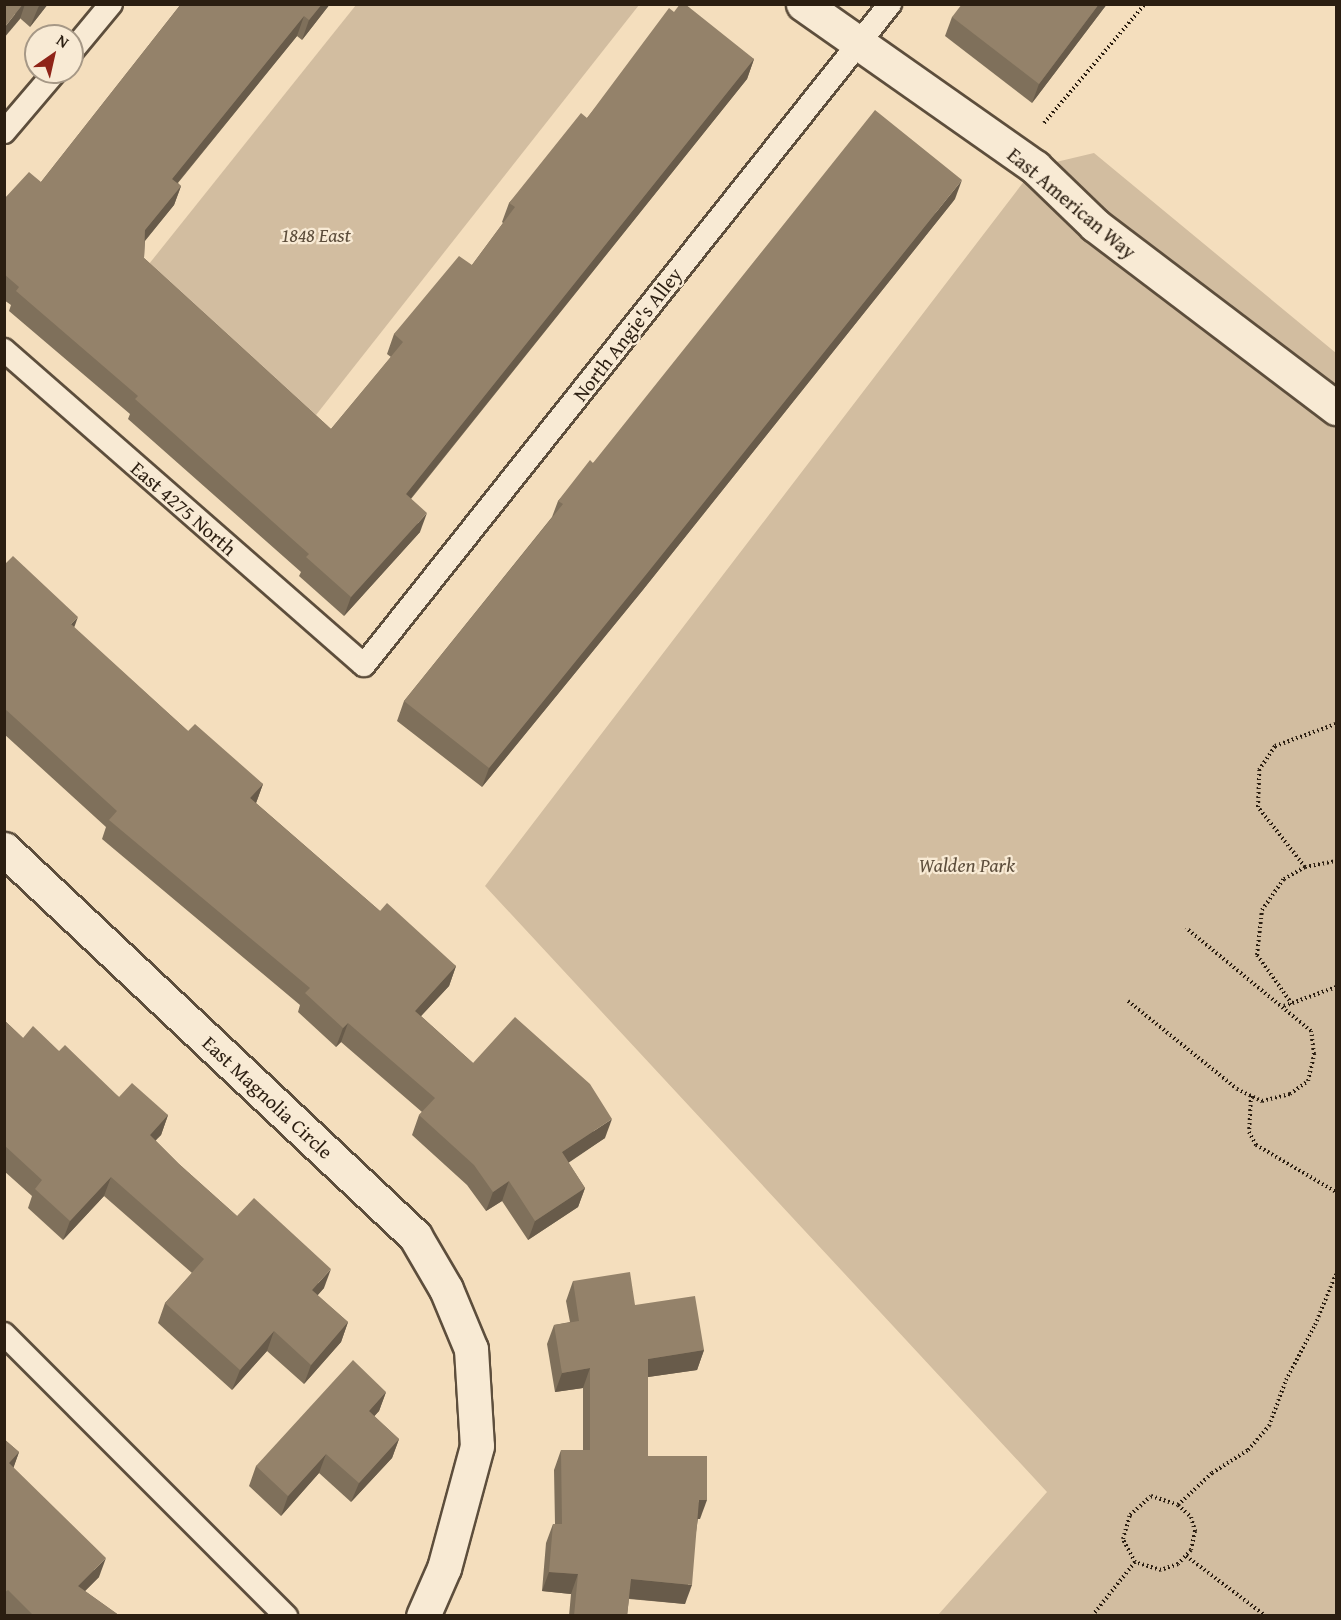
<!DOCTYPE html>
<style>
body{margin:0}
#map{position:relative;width:1341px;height:1620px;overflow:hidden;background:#f4debd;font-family:"Gentium Book Plus",serif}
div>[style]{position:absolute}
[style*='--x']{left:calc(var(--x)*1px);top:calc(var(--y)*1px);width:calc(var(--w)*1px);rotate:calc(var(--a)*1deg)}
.green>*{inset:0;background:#d2bda0}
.path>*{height:4px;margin-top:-2px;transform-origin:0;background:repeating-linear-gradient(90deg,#2b1e11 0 1.5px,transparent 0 4.5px)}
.roads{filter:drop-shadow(2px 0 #5d4e3c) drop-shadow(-2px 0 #5d4e3c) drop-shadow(0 2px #5d4e3c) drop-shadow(0 -2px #5d4e3c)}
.service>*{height:22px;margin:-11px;padding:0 11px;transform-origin:11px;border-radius:11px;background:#f8ead4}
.minor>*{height:33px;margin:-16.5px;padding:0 16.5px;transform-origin:16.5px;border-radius:16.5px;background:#f8ead4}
.wall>*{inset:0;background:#7f705b}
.shaded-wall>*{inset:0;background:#685b4a}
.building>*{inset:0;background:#94826a}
span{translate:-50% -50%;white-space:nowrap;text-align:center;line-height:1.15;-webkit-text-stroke:4.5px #f8ead4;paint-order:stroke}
.street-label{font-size:20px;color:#2b1e11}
.park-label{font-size:20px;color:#5d4e3c;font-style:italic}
.frame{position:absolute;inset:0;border:6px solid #2b1e11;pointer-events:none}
.north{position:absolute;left:24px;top:24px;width:60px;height:60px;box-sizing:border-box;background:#f8ead4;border:2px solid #a69886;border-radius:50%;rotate:34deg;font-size:16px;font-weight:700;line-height:24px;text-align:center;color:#2b1e11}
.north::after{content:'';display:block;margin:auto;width:21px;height:27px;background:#8f2418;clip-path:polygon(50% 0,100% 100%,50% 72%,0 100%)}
</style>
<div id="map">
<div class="green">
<i style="clip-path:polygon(356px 5px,639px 5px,316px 415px,149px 264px)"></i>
<i style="clip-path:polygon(1094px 153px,1336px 353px,1336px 1615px,938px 1615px,1047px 1492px,485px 886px,1035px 167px)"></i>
</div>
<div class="path">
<i style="--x:1044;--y:123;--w:156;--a:-49.7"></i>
<i style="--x:1305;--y:867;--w:76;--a:-128.1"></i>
<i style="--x:1258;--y:807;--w:37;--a:-88"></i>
<i style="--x:1259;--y:770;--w:29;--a:-56"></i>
<i style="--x:1275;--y:746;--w:65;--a:-19.8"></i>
<i style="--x:1128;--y:1001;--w:140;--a:38.9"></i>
<i style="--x:1237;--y:1089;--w:28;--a:26"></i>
<i style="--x:1262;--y:1101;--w:29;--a:-14"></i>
<i style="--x:1290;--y:1094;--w:22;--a:-36"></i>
<i style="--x:1308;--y:1081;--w:28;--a:-77"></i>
<i style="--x:1314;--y:1054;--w:23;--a:-97"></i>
<i style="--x:1311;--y:1031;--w:162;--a:-140.5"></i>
<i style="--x:1292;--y:1004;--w:60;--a:-125.5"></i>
<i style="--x:1257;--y:955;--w:45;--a:-83.7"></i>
<i style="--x:1262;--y:910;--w:38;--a:-55"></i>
<i style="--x:1284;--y:879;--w:24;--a:-30"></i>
<i style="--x:1305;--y:867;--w:32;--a:-11"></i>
<i style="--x:1284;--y:1006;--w:55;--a:-20.1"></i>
<i style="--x:1251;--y:1096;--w:36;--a:93"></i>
<i style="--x:1249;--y:1132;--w:15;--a:62"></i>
<i style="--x:1256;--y:1145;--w:93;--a:30.4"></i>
<i style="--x:1151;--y:1496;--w:28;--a:18"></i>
<i style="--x:1178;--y:1505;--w:18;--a:43"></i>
<i style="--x:1191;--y:1517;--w:15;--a:74"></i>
<i style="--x:1195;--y:1531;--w:19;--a:102"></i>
<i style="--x:1191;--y:1550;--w:19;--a:133"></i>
<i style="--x:1178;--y:1564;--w:18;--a:161"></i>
<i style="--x:1161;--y:1570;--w:27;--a:-163"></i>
<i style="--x:1135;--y:1562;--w:26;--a:-118"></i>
<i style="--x:1123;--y:1539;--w:25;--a:-74"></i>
<i style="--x:1130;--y:1515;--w:28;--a:-42"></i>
<i style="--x:1178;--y:1505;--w:47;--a:-43.3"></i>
<i style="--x:1212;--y:1473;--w:43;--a:-32.6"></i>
<i style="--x:1248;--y:1450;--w:32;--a:-49"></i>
<i style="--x:1269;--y:1426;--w:49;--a:-69.7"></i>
<i style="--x:1286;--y:1380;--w:62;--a:-62.2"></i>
<i style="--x:1315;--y:1325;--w:55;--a:-67.6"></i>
<i style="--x:1186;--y:1556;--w:100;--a:36.9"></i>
<i style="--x:1092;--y:1616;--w:69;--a:-51.5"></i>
</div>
<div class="roads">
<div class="service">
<i style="--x:72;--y:51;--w:61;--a:-50.3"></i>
<i style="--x:4;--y:132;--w:79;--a:-49.6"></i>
<i style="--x:4;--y:350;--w:478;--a:41.2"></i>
<i style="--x:364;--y:665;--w:845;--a:-51.49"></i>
<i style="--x:4;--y:1334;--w:399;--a:45"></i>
</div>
<div class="minor">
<i style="--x:803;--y:4;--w:284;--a:35.1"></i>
<i style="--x:1035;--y:167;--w:83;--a:44"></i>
<i style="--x:1095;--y:225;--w:303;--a:37.2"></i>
<i style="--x:4;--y:849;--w:565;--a:43.28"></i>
<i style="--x:415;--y:1236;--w:61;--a:59.7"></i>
<i style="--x:446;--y:1289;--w:65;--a:67.4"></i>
<i style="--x:471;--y:1349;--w:97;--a:86.5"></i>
<i style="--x:477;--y:1446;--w:126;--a:105.1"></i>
<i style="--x:444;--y:1568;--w:52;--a:113.6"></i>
</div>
</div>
<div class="wall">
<i style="clip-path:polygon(4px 4px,48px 4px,30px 27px)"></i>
<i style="clip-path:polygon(181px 4px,330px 4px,302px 40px,297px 36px,178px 183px,181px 186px,174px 205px,145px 241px,144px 258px,331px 429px,391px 357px,387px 354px,394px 334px,472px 265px,503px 223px,502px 222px,509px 203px,587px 118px,674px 12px,754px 59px,747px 79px,411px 499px,420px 532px,344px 616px,299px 576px,301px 572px,128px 419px,130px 414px,9px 311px,11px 305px,4px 300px,4px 199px,41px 182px)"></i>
<i style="clip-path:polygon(1107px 4px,1032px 103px,945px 36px,952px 17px)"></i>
<i style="clip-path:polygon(955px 199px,642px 591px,482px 787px,397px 721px,404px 701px,552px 517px,558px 501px,593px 463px)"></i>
<i style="clip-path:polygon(4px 565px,188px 731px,263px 784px,256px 803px,380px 911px,456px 966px,449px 986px,421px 1016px,473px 1063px,605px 1138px,568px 1162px,585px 1188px,578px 1207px,528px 1240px,502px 1201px,486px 1211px,467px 1185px,412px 1135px,419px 1115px,422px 1112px,341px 1042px,336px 1047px,298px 1012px,300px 1005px,102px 839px,106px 827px,4px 734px)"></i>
<i style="clip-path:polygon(4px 1020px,23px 1038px,59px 1051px,119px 1097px,168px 1115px,161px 1135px,155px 1140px,179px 1164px,237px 1216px,324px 1288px,317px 1295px,348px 1322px,341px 1342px,304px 1384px,267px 1351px,232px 1390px,158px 1323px,165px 1303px,192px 1273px,104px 1196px,63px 1240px,28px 1208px,32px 1196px,4px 1171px)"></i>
<i style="clip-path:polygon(573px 1281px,635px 1305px,704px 1350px,697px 1370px,648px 1377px,648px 1456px,700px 1519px,698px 1519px,685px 1604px,629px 1599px,627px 1616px,569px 1616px,571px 1594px,542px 1591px,546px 1543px,553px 1524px,555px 1524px,554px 1470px,561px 1450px,583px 1450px,583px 1388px,555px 1392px,547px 1344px,554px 1325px,570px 1322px,566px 1301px)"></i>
<i style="clip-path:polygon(386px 1392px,379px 1411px,374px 1416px,399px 1439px,392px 1458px,351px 1502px,319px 1473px,281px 1516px,249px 1486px,256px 1466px)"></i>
<i style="clip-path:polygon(4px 1439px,19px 1452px,13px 1468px,99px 1577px,85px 1591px,120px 1616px,7px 1616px,4px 1613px)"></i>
</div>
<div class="shaded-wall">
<i style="clip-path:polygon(23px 4px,25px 4px,20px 19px,4px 38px,4px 28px)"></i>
<i style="clip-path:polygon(40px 4px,48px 4px,30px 27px,38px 8px)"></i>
<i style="clip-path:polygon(322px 4px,330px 4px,302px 40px,309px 20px)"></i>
<i style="clip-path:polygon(1099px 4px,1107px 4px,1032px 103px,1039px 84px)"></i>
<i style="clip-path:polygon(304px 16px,297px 36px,165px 198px,172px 179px)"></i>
<i style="clip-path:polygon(754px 59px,747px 79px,399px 513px,406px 494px)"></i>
<i style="clip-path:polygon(962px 180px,955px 199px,642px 591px,482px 787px,489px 768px)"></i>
<i style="clip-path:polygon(181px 186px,174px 205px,138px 249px,145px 230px)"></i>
<i style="clip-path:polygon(427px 513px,420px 532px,344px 616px,351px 597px)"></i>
<i style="clip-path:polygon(78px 617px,71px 636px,71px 624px)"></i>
<i style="clip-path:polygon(263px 784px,256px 803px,250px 798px)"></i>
<i style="clip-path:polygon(456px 966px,449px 986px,408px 1030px,415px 1011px)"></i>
<i style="clip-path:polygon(348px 1023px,341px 1042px,336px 1047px,343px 1028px)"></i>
<i style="clip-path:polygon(168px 1115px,161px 1135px,143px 1154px,150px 1135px)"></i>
<i style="clip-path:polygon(612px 1119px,605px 1138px,555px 1172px,562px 1152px)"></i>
<i style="clip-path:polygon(111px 1177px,104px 1196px,63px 1240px,70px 1221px)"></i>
<i style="clip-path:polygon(509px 1181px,502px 1201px,486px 1211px,493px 1192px)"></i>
<i style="clip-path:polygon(585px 1188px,578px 1207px,528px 1240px,535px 1221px)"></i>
<i style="clip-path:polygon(331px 1269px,324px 1288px,305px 1310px,312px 1290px)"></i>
<i style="clip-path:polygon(348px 1322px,341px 1342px,304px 1384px,311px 1365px)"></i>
<i style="clip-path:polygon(274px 1331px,267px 1351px,232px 1390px,240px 1370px)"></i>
<i style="clip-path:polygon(704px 1350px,697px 1370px,641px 1378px,648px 1359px)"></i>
<i style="clip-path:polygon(590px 1368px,583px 1388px,555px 1392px,562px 1373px)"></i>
<i style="clip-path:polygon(386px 1392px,379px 1411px,362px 1430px,369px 1411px)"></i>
<i style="clip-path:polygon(399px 1439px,392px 1458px,351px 1502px,359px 1483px)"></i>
<i style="clip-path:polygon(19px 1452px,12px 1472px,9px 1463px)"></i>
<i style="clip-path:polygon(326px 1454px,319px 1473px,281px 1516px,288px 1496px)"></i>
<i style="clip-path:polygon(699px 1500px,707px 1500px,700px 1519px,692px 1519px)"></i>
<i style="clip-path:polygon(106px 1558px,99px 1577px,71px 1605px,78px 1586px)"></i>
<i style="clip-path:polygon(549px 1572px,578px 1574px,571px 1594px,542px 1591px)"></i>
<i style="clip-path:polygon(631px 1579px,692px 1585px,685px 1604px,624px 1598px)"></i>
</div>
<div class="building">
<i style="clip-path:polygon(4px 4px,23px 4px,4px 28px)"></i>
<i style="clip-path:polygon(181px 4px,322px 4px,309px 20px,304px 16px,172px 179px,181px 186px,145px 230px,144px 258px,331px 429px,403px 342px,394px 334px,459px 256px,472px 265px,515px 207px,509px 203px,581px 113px,587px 118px,669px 8px,674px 12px,680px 4px,685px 4px,754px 59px,406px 494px,427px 513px,351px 597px,306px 557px,309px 554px,135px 399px,138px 396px,16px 291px,19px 287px,4px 274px,4px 199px,29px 172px,41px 182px)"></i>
<i style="clip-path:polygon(962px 4px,1099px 4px,1039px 84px,952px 17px)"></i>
<i style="clip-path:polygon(875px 110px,962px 180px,649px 571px,489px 768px,404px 701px,563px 504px,558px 501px,590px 460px,593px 463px)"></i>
<i style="clip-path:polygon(13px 556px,78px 617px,71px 624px,188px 731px,195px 724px,263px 784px,250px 798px,380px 911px,387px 903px,456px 966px,415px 1011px,473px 1063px,515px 1017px,590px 1084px,612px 1119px,562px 1152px,585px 1188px,535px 1221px,509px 1181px,493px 1192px,474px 1165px,419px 1115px,435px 1098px,348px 1023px,343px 1028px,305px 993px,310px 988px,109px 820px,117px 811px,4px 708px,4px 565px)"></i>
<i style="clip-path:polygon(4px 1020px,23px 1038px,33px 1026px,59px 1051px,65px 1045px,119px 1097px,132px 1083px,168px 1115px,150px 1135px,179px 1164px,237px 1216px,254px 1198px,331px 1269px,312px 1290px,348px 1322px,311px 1365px,274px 1331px,240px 1370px,165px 1303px,204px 1259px,111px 1177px,70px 1221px,35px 1189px,42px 1180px,4px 1145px)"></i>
<i style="clip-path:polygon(630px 1272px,635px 1305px,695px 1296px,704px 1350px,648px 1359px,648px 1456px,707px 1456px,707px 1500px,699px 1500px,692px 1585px,631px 1579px,627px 1616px,574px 1616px,578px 1574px,549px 1572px,553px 1524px,562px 1524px,561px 1450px,590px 1450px,590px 1368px,562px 1373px,554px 1325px,579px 1321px,573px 1281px)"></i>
<i style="clip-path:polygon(353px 1360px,386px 1392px,369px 1411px,399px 1439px,359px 1483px,326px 1454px,288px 1496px,256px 1466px)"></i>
<i style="clip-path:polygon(4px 1439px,19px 1452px,9px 1463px,106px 1558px,78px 1586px,120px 1616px,34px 1616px,8px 1590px,4px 1593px)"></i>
</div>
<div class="street-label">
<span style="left:1072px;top:203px;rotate:40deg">East American Way</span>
<span style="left:627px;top:334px;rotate:-52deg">North Angie's Alley</span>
<span style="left:184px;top:508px;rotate:41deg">East 4275 North</span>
<span style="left:268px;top:1097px;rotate:43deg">East Magnolia Circle</span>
</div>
<div class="park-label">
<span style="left:316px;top:234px">1848 East</span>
<span style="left:967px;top:864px">Walden Park</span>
</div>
<div class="frame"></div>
<div class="north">N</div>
</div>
